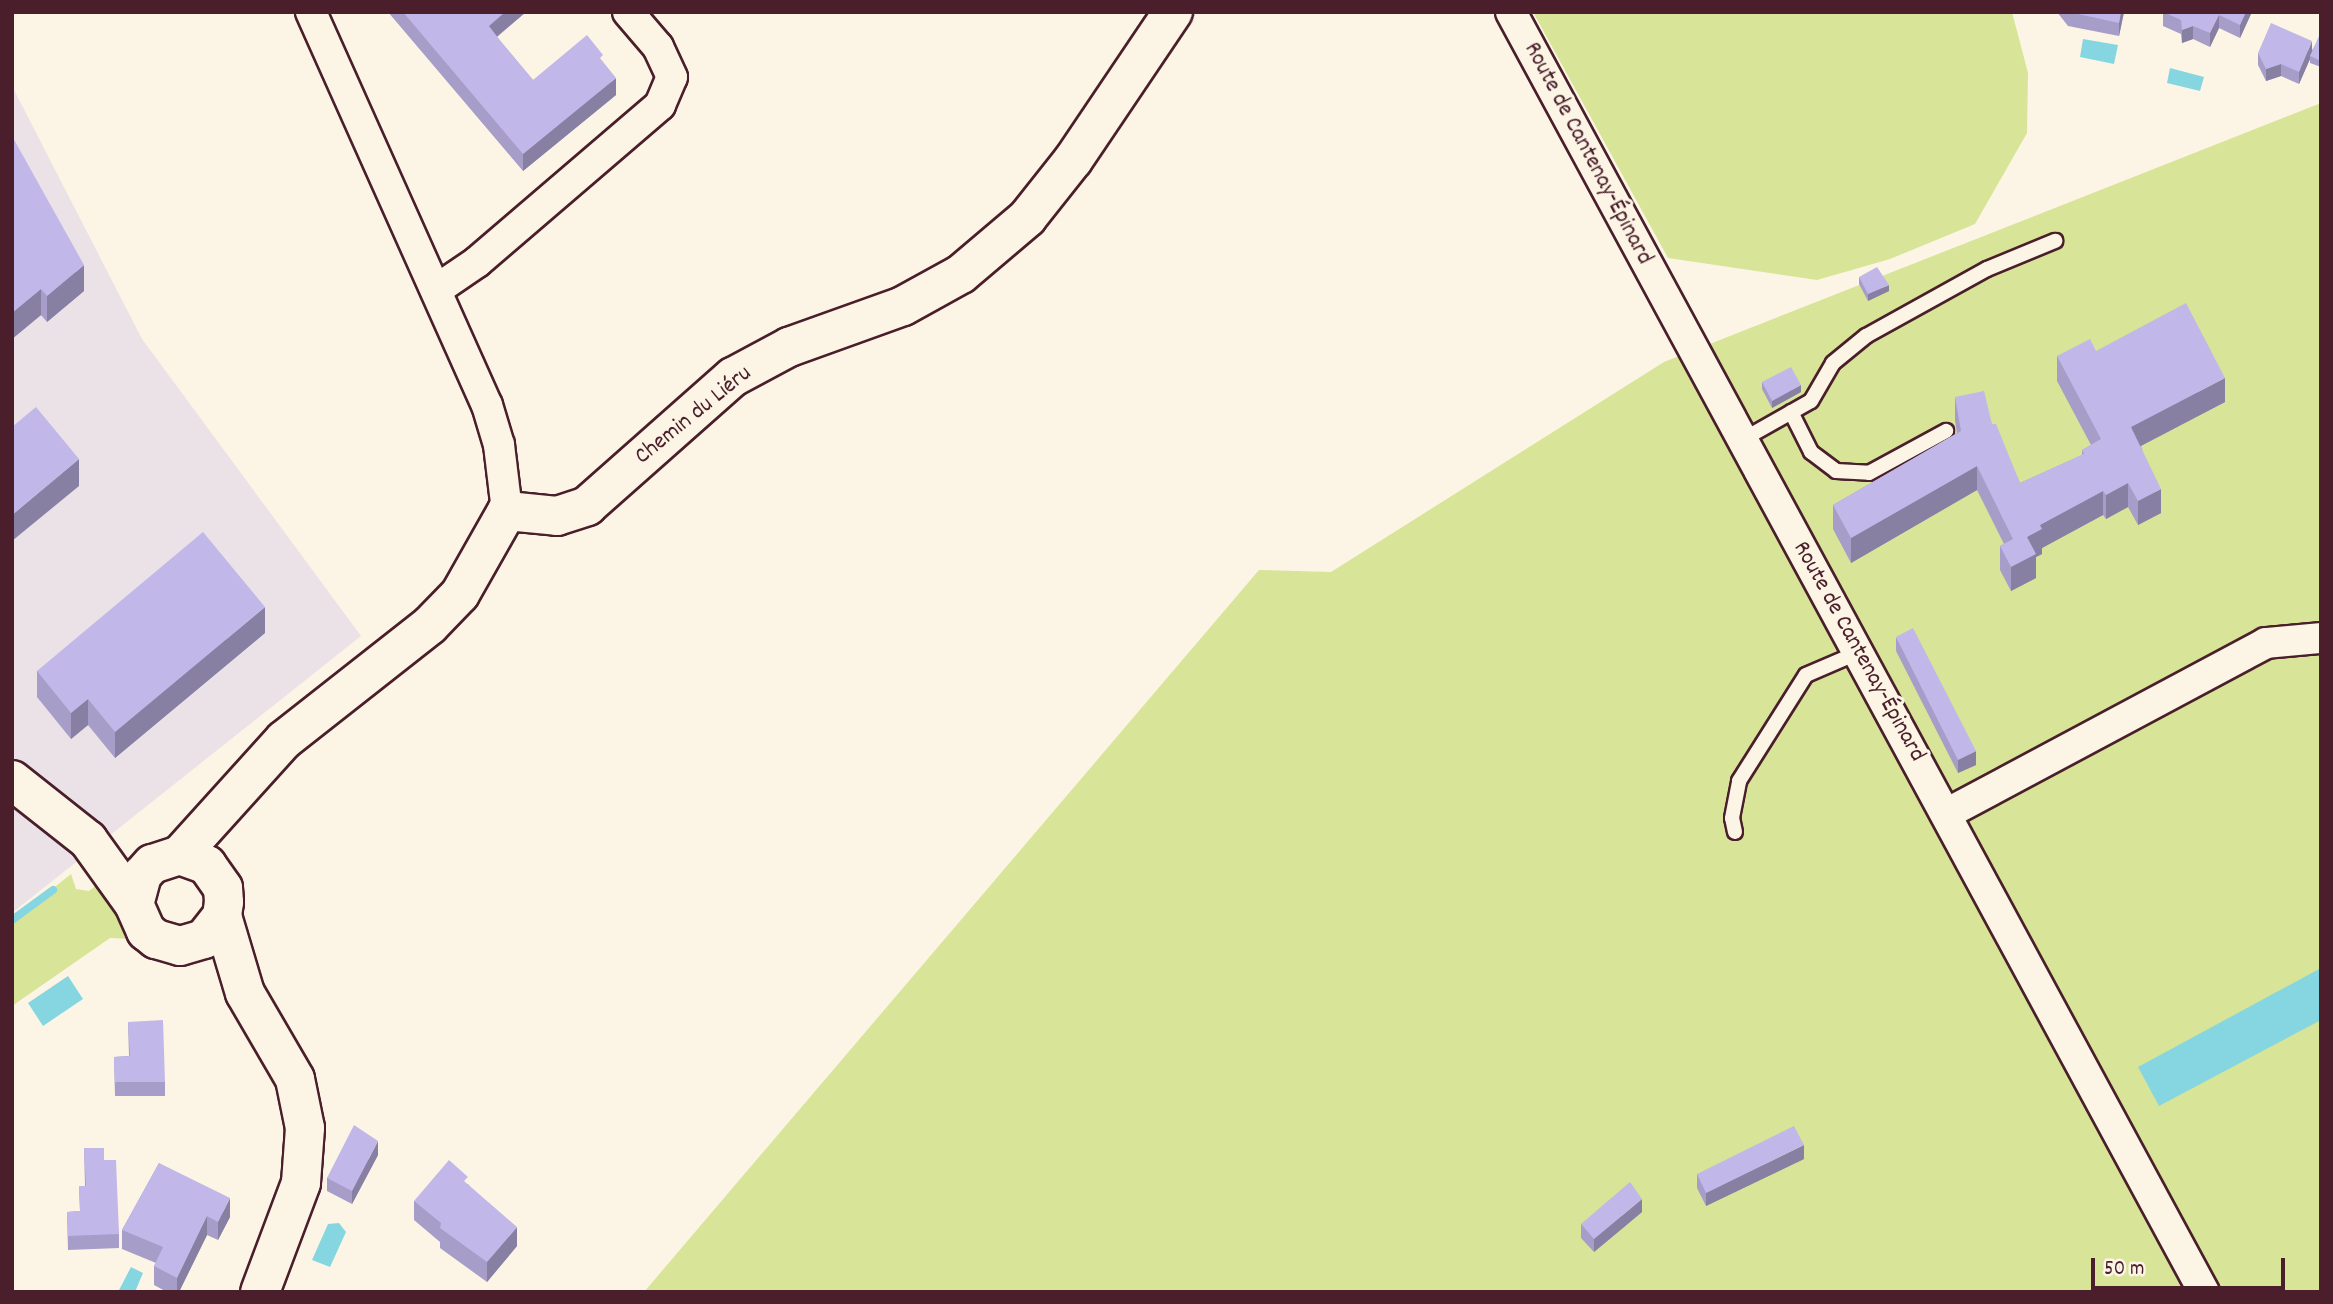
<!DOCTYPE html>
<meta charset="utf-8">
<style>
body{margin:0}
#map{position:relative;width:2333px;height:1304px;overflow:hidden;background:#fcf5e5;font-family:Dekko,sans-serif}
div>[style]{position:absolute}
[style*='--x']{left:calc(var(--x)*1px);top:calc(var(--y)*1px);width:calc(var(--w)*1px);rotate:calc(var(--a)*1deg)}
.built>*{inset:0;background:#eae2e6}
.green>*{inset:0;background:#d8e497}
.water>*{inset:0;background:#86d6e1}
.stream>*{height:8px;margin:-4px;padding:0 4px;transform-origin:4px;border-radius:4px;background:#86d6e1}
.roads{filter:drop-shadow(2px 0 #4a1f2b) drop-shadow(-2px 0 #4a1f2b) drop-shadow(0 2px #4a1f2b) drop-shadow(0 -2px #4a1f2b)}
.lane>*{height:14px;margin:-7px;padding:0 7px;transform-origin:7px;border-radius:7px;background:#fcf5e5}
.street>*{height:30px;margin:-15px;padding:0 15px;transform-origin:15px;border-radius:15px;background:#fcf5e5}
.secondary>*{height:38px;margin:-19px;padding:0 19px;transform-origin:19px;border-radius:19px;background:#fcf5e5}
.wall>*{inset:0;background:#a69dc8}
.shaded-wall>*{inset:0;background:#8780a3}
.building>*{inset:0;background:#c1b7e9}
span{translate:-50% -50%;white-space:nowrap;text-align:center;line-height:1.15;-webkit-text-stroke:6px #fcf5e5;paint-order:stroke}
.street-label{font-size:24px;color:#4a1f2b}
.frame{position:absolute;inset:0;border:14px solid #4a1f2b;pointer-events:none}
.scale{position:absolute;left:2091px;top:1258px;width:194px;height:32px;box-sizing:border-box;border:4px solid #4a1f2b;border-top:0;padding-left:9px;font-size:21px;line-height:24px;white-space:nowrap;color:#4a1f2b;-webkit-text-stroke:5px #fcf5e5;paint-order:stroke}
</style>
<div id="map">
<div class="built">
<i style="clip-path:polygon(12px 86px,142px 339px,361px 636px,12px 913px)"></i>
</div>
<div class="green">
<i style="clip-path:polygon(1533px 12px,2012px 12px,2028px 73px,2027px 133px,1975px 224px,1890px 259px,1817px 280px,1668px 258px)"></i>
<i style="clip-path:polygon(2321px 103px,2321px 1292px,644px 1292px,1259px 570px,1331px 572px,1664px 362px)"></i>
<i style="clip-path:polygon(71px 874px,76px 889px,89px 891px,104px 879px,134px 939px,110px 938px,12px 1006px,12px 921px)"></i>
</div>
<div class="water">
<i style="clip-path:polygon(2083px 39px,2118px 45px,2114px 64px,2080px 57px)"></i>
<i style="clip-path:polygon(2170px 68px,2204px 77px,2200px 91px,2167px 83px)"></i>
<i style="clip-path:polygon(2321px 968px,2321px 1020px,2159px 1106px,2138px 1067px)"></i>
<i style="clip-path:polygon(68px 976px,83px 999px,43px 1026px,28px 1003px)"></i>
<i style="clip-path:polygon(328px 1224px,339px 1223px,346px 1232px,330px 1267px,312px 1260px)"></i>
<i style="clip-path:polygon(131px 1267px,143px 1273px,135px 1292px,118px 1292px)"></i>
</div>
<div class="stream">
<i style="--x:12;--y:920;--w:51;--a:-36.2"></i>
</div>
<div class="roads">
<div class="lane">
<i style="--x:1791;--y:412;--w:45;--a:63.4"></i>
<i style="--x:1811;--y:452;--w:31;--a:37"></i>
<i style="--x:1836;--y:471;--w:33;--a:3"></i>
<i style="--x:1869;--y:473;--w:88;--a:-28.6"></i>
<i style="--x:1742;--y:440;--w:79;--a:-29.5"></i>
<i style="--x:1811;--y:401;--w:44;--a:-59.9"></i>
<i style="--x:1833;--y:363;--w:43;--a:-39.3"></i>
<i style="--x:1866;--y:336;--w:138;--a:-29"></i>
<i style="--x:1987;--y:269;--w:74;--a:-22.4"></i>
<i style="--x:1735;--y:832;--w:14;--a:-102"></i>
<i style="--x:1732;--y:818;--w:38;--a:-79"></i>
<i style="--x:1739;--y:781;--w:125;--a:-57.7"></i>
<i style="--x:1806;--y:675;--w:56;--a:-23.3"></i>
</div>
<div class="street">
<i style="--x:311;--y:12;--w:431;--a:65.9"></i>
<i style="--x:487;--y:405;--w:42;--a:73.3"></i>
<i style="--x:499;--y:445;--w:66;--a:83.1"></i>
<i style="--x:1511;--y:12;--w:1456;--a:61.57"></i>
<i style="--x:436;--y:290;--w:50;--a:-34.3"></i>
<i style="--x:477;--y:262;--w:241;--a:-40.6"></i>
<i style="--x:660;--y:105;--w:30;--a:-67"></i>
<i style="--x:672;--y:77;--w:33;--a:-115"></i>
<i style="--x:658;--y:47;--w:46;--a:-130.6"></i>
<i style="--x:1946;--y:814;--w:363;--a:-28.1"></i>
<i style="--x:2266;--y:643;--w:55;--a:-5.2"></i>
</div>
<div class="secondary">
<i style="--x:12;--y:780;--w:97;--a:38.3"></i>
<i style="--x:88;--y:840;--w:79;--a:54.3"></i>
<i style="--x:134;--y:904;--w:30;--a:66"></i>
<i style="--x:146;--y:931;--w:13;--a:39"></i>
<i style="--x:156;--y:939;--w:25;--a:16"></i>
<i style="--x:180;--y:946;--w:25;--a:-16"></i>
<i style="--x:204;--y:939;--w:29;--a:-52"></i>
<i style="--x:222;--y:916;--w:14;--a:-82"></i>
<i style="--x:224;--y:902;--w:14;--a:-94"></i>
<i style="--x:223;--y:888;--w:28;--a:-125"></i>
<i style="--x:207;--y:865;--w:29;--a:-160"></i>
<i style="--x:180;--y:855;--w:29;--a:162"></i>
<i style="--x:152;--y:864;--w:15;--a:132"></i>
<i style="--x:142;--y:875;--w:30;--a:105"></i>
<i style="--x:180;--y:855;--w:155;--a:-47.9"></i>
<i style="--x:284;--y:740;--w:186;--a:-38.2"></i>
<i style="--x:430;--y:625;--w:43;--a:-45.9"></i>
<i style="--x:460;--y:594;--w:95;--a:-60.5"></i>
<i style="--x:507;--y:511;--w:50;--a:5.7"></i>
<i style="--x:557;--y:516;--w:32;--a:-18"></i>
<i style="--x:587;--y:506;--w:195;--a:-41.5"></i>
<i style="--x:733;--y:377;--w:64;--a:-28.2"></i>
<i style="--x:789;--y:347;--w:121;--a:-19.8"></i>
<i style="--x:903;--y:306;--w:66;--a:-28.9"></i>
<i style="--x:961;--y:274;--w:87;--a:-40.3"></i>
<i style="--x:1027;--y:218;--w:74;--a:-51.6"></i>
<i style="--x:1073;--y:160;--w:179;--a:-56"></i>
<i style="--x:222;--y:916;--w:80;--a:73.4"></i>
<i style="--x:245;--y:993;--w:99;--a:59.8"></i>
<i style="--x:295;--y:1079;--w:50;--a:78.5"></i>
<i style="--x:305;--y:1128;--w:55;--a:94.2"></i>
<i style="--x:301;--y:1183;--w:116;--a:110.6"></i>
</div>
</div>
<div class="wall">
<i style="clip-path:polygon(388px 12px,526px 12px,497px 37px,533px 80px,603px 62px,616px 95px,523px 171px)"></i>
<i style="clip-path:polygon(2057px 12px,2124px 12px,2119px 36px,2068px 26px)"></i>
<i style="clip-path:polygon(2163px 12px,2251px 12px,2251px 14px,2240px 38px,2219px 28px,2210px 47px,2193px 39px,2182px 43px,2181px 34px,2163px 26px)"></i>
<i style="clip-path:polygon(2321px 37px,2321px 67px,2310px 63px,2310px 59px,2299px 84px,2281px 76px,2266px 81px,2258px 65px,2258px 53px,2312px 50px)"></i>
<i style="clip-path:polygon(12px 136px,84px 291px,47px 322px,41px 315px,12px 339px)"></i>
<i style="clip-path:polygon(1859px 277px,1889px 291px,1868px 301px,1859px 284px)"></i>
<i style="clip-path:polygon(2096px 351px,2225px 402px,2141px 446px,2161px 513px,2138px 525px,2128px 507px,2106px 519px,2103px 515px,2042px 548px,2042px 554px,2036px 557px,2036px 578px,2011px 591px,2000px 570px,2000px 546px,2004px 544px,1977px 490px,1851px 563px,1833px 529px,1833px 505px,1957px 433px,1955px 421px,1955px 397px,1992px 424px,2020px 483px,2082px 455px,2082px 450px,2091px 445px,2057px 381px,2057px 356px)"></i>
<i style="clip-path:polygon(1762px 382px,1801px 392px,1772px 408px,1762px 389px)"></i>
<i style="clip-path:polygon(265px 633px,115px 758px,88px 725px,71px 739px,37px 697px,37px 671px)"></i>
<i style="clip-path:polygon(1896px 637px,1976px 765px,1958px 773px,1896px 651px)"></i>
<i style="clip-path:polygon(128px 1022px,165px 1082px,165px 1096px,115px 1096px,114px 1057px,129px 1056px)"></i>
<i style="clip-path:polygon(84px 1148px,104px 1160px,119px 1234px,119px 1248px,68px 1250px,67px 1212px,80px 1211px,79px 1186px,85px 1186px)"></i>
<i style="clip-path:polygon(378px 1155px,352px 1204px,327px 1191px,327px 1178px)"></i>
<i style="clip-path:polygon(1804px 1159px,1706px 1206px,1697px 1188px,1697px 1174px)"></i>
<i style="clip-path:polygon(159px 1163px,230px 1217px,218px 1240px,207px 1235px,179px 1292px,167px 1292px,154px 1285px,154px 1266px,156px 1263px,122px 1249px,122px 1230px)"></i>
<i style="clip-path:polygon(468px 1184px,517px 1246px,487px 1282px,440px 1248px,440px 1242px,414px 1220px,414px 1201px)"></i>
<i style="clip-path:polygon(1642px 1212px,1594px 1252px,1581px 1238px,1581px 1224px)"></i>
</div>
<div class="shaded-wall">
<i style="clip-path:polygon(505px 12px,526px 12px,489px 43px,489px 26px)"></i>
<i style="clip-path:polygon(2121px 12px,2124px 12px,2119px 36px,2119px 23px)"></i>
<i style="clip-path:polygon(2246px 12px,2251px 12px,2251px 14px,2240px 38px,2240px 25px)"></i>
<i style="clip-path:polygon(2219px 15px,2219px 28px,2210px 47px,2210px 33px)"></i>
<i style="clip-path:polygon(2193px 26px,2193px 39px,2182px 43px,2182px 30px)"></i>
<i style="clip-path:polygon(2312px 41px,2312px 53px,2310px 56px,2310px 59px,2299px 84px,2299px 72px)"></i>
<i style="clip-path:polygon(2281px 64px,2281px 76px,2266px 81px,2266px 69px)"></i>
<i style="clip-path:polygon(616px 78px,616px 95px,523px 171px,523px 154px)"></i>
<i style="clip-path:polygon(84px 265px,84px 291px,47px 322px,47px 296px)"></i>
<i style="clip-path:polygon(1889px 285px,1889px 291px,1868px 301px,1868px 294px)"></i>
<i style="clip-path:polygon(41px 289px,41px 315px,12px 339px,12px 313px)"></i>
<i style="clip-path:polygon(2225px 378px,2225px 402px,2131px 451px,2131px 427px)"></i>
<i style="clip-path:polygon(1801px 385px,1801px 392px,1772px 408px,1772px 401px)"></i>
<i style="clip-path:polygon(79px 459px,79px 486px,12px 541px,12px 515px)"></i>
<i style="clip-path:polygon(1977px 466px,1977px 490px,1851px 563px,1851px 538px)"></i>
<i style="clip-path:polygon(2128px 483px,2128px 507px,2106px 519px,2106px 495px)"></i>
<i style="clip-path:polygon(2161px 489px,2161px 513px,2138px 525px,2138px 501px)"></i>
<i style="clip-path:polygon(2103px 491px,2103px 515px,2042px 548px,2042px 554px,2036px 557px,2036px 578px,2011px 591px,2011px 567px,2027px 537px,2040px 525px)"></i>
<i style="clip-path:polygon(265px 607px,265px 633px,115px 758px,115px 732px)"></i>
<i style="clip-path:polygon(88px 699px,88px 725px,71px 739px,71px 713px)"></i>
<i style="clip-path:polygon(1976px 751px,1976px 765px,1958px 773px,1958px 760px)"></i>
<i style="clip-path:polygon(378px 1141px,378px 1155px,352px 1204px,352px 1191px)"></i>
<i style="clip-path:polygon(1804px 1145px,1804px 1159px,1706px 1206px,1706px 1193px)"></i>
<i style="clip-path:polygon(230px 1198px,230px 1217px,218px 1240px,218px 1222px)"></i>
<i style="clip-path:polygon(1642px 1199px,1642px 1212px,1594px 1252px,1594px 1239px)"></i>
<i style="clip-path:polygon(207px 1216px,207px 1235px,179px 1292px,177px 1292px,177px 1278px)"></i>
<i style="clip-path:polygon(517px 1227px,517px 1246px,487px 1282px,487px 1262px)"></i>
</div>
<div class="building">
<i style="clip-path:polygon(403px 12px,505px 12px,489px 26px,502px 43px,533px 80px,587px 35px,603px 55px,600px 58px,616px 78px,523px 154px)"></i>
<i style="clip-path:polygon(2069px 12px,2121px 12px,2119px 23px)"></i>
<i style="clip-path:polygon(2163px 12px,2246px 12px,2240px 25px,2219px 15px,2210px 33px,2193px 26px,2182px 30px,2181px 20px)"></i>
<i style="clip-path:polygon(2271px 23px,2312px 41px,2299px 72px,2281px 64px,2266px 69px,2258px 53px)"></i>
<i style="clip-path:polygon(2319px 36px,2321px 37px,2321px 61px,2310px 56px)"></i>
<i style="clip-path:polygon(12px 136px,84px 265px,47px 296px,41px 289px,12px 313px)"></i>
<i style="clip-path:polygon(1877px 267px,1889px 285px,1868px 294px,1859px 277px)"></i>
<i style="clip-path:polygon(2186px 303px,2225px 378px,2131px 427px,2161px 489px,2138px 501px,2128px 483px,2106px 495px,2103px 491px,2040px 525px,2042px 529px,2027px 537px,2036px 554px,2011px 567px,2000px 546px,2013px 539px,1977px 466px,1851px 538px,1833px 505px,1961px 431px,1955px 397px,1984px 391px,1992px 424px,1996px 424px,2020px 483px,2084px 454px,2082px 450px,2101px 439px,2057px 356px,2090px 339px,2096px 351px)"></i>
<i style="clip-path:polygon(1791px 367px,1801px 385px,1772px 401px,1762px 382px)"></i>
<i style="clip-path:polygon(36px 407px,79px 459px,12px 515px,12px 427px)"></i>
<i style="clip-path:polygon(203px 532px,265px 607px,115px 732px,88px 699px,71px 713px,37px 671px)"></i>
<i style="clip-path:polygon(1913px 628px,1976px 751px,1958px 760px,1896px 637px)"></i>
<i style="clip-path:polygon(163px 1020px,165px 1082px,115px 1082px,114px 1057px,130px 1056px,128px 1022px)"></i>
<i style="clip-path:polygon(354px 1125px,378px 1141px,352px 1191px,327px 1178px)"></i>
<i style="clip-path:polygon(1794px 1126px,1804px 1145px,1706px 1193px,1697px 1174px)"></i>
<i style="clip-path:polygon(84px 1148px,104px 1148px,104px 1160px,116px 1160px,119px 1234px,68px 1236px,67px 1212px,80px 1211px,79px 1186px,86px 1186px)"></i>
<i style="clip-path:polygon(449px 1160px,468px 1177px,464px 1181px,517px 1227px,487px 1262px,440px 1228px,441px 1223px,414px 1201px)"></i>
<i style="clip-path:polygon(159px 1163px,230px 1198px,218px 1222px,207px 1216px,177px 1278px,154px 1266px,163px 1247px,122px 1230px)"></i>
<i style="clip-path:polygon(1630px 1182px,1642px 1199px,1594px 1239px,1581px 1224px)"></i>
</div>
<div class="street-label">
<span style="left:1587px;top:154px;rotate:62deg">Route de Cantenay-Épinard</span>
<span style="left:694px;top:416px;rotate:-39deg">Chemin du Liéru</span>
<span style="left:1858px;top:652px;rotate:61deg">Route de Cantenay-Épinard</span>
</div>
<div class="frame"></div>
<div class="scale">50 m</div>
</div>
